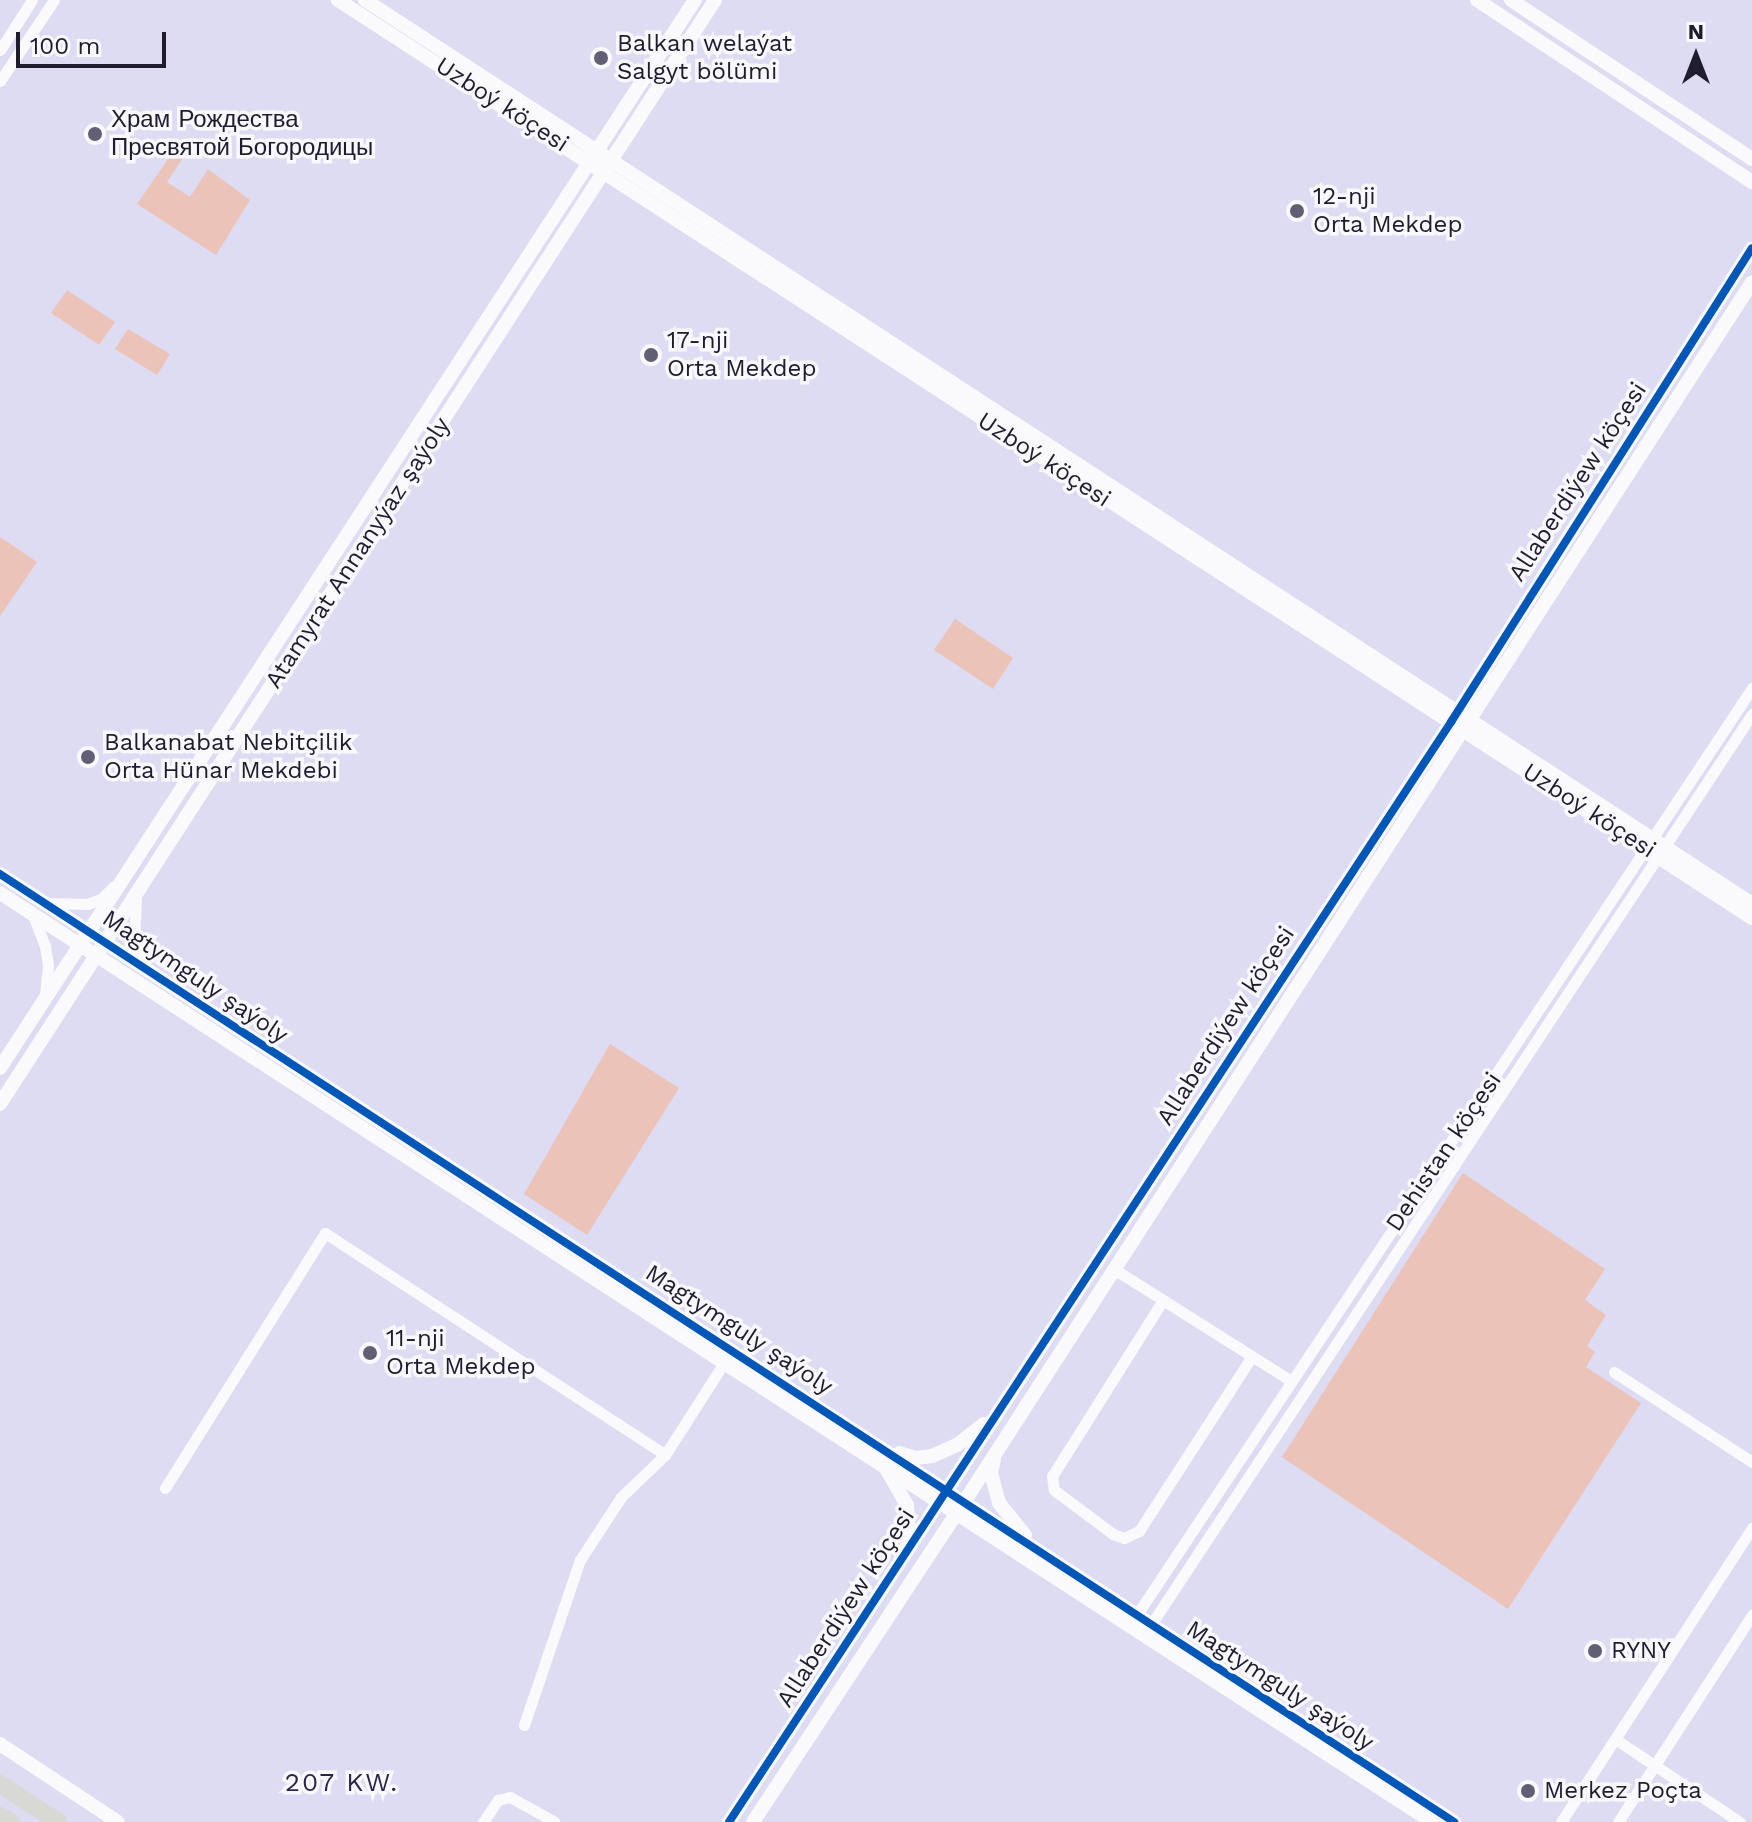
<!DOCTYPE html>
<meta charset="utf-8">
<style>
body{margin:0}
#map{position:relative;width:1752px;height:1822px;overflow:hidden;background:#dddcf3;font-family:"Work Sans",sans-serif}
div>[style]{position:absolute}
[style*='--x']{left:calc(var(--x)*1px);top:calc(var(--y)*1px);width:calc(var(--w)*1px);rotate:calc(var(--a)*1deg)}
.green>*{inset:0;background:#ebc3b8}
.minor>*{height:11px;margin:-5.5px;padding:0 5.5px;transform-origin:5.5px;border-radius:5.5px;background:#fafafd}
.tertiary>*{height:14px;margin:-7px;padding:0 7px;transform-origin:7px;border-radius:7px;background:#fafafd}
.trunk>*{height:18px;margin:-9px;padding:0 9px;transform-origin:9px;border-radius:9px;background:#d8d8d4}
.cycleway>*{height:8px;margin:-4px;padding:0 4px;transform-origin:4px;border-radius:4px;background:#0057b8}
.dots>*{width:22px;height:22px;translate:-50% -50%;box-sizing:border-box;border:4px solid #f8f8fd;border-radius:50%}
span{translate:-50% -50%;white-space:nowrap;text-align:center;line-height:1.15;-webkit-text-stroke:7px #f8f8fd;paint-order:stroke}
.poi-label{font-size:24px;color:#1f1c30}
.left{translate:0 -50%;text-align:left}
.street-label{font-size:24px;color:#1f1c30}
.neighbourhood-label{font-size:26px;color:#2b244e;letter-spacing:2px}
.north{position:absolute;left:1656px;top:16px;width:80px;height:80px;-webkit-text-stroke:6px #f8f8fd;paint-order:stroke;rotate:0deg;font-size:22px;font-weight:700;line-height:32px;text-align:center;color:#1f1c30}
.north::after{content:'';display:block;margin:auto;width:28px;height:36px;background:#1f1c30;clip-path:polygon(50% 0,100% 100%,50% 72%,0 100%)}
.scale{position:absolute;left:16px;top:32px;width:150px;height:36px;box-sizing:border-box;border:4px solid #1f1c30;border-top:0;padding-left:10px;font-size:24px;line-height:28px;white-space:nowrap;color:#1f1c30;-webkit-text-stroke:6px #f8f8fd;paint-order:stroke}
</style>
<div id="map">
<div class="green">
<i style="clip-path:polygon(177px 146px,186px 153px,167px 182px,190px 197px,208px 169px,250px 200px,216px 255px,137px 204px)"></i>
<i style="clip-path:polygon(67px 290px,115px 322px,99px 345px,51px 313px)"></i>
<i style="clip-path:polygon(128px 329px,170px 354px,157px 375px,115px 349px)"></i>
<i style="clip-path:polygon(0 537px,37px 562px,0 616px)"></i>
<i style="clip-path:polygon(955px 619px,1013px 658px,993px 689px,934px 650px)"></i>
<i style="clip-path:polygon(610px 1044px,679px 1088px,587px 1235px,524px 1194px)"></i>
<i style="clip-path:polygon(1463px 1173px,1605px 1269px,1585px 1300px,1606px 1315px,1587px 1346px,1595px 1352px,1586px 1367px,1641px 1403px,1508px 1609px,1282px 1457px)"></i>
</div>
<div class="minor">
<i style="--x:0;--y:50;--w:59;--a:-57.4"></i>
<i style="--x:0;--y:81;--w:97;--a:-56.3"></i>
<i style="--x:136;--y:900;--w:42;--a:92.7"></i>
<i style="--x:134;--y:942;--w:28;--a:64"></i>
<i style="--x:46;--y:903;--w:41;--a:1.4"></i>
<i style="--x:87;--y:904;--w:15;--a:-20"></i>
<i style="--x:101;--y:899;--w:18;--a:-45"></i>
<i style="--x:33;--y:915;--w:33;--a:69"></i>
<i style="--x:45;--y:946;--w:20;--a:81"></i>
<i style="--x:48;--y:966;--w:31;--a:96"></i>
<i style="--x:1114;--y:1269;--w:209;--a:32.3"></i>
<i style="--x:1163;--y:1300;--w:208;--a:122.2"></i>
<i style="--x:1052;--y:1476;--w:14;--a:82"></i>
<i style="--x:1054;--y:1490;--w:74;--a:36.7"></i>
<i style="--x:1113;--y:1534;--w:12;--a:20"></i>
<i style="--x:1124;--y:1538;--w:17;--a:-25"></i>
<i style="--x:1139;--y:1531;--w:208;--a:-57.1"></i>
<i style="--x:1614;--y:1372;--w:165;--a:33.1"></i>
<i style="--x:165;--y:1488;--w:301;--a:-57.9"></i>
<i style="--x:325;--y:1233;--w:406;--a:33.1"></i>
<i style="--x:1136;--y:1616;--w:1114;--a:-56.42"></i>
<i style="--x:1150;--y:1626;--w:1093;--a:-56.57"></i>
<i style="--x:524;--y:1725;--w:174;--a:-71.3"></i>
<i style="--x:580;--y:1560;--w:75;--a:-56.9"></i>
<i style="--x:621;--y:1497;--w:61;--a:-43.7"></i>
<i style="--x:665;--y:1455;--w:112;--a:-57.4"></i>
<i style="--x:1615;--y:1739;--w:150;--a:33.6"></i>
<i style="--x:483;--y:1822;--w:27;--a:-56"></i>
<i style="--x:498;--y:1800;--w:12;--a:-14"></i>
<i style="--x:510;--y:1797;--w:51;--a:29.1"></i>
<i style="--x:1561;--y:1822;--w:351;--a:-57"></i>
<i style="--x:1618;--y:1822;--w:247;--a:-57.1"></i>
</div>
<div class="tertiary">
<i style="--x:338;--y:0;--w:1686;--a:32.99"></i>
<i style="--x:365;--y:0;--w:1656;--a:33.09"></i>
<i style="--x:1477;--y:0;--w:330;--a:33.5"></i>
<i style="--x:1511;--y:0;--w:289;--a:33.4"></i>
<i style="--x:0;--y:874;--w:1736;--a:33.1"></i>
<i style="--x:0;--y:893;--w:1707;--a:32.97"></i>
<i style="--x:0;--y:1068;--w:1274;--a:-56.95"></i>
<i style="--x:0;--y:1104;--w:1315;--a:-57.07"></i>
<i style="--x:899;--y:1453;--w:18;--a:16"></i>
<i style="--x:916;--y:1458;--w:16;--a:-7"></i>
<i style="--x:932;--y:1456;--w:27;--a:-24"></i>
<i style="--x:957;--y:1445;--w:34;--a:-38"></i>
<i style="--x:994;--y:1459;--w:14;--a:102"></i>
<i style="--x:991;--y:1473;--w:31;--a:75"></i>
<i style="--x:999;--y:1503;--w:41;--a:50.9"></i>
<i style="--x:888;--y:1472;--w:38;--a:60"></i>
<i style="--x:907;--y:1505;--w:31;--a:86"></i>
<i style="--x:909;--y:1536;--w:13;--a:103"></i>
<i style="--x:0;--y:1744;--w:141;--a:33.5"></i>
<i style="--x:729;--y:1822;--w:1316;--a:-56.72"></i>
<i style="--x:1451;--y:722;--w:561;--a:-57.58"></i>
<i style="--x:753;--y:1822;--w:370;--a:-56.6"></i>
<i style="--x:957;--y:1513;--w:1465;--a:-57.14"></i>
</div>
<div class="trunk">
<i style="--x:0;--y:1784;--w:69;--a:33.2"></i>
<i style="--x:0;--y:1816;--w:12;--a:31"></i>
</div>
<div class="cycleway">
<i style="--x:0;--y:874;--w:1736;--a:33.1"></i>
<i style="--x:729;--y:1822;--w:1316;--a:-56.72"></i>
<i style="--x:1451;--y:722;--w:561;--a:-57.58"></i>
</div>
<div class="dots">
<i style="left:601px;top:58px;background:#625f74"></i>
<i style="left:95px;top:134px;background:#625f74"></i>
<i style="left:1297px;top:211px;background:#625f74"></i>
<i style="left:651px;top:355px;background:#625f74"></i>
<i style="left:88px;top:757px;background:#625f74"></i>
<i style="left:370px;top:1353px;background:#625f74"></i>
<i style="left:1595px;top:1651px;background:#625f74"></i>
<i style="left:1528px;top:1791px;background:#625f74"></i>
</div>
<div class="poi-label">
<span class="left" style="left:617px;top:58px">Balkan welaýat<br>Salgyt bölümi</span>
<span class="left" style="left:111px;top:134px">Храм Рождества<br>Пресвятой Богородицы</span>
<span class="left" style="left:1313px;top:211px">12-nji<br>Orta Mekdep</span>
<span class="left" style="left:667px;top:355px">17-nji<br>Orta Mekdep</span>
<span class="left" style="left:104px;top:757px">Balkanabat Nebitçilik<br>Orta Hünar Mekdebi</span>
<span class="left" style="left:386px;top:1353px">11-nji<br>Orta Mekdep</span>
<span class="left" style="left:1611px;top:1651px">RYNY</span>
<span class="left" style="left:1544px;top:1791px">Merkez Poçta</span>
</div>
<div class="street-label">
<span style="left:502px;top:105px;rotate:33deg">Uzboý köçesi</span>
<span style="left:1044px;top:460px;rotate:33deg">Uzboý köçesi</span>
<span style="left:1578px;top:482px;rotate:-57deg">Allaberdiýew köçesi</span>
<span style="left:358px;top:553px;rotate:-57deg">Atamyrat Annanyýaz şaýoly</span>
<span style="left:1589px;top:811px;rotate:33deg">Uzboý köçesi</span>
<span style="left:195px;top:977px;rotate:34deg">Magtymguly şaýoly</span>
<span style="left:1226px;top:1026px;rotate:-57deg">Allaberdiýew köçesi</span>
<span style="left:1444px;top:1152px;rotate:-56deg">Dehistan köçesi</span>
<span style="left:739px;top:1330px;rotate:33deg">Magtymguly şaýoly</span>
<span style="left:846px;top:1608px;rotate:-57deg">Allaberdiýew köçesi</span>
<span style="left:1280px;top:1686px;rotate:33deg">Magtymguly şaýoly</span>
</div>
<div class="neighbourhood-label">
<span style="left:342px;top:1783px">207 KW.</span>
</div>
<div class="north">N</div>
<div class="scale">100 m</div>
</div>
